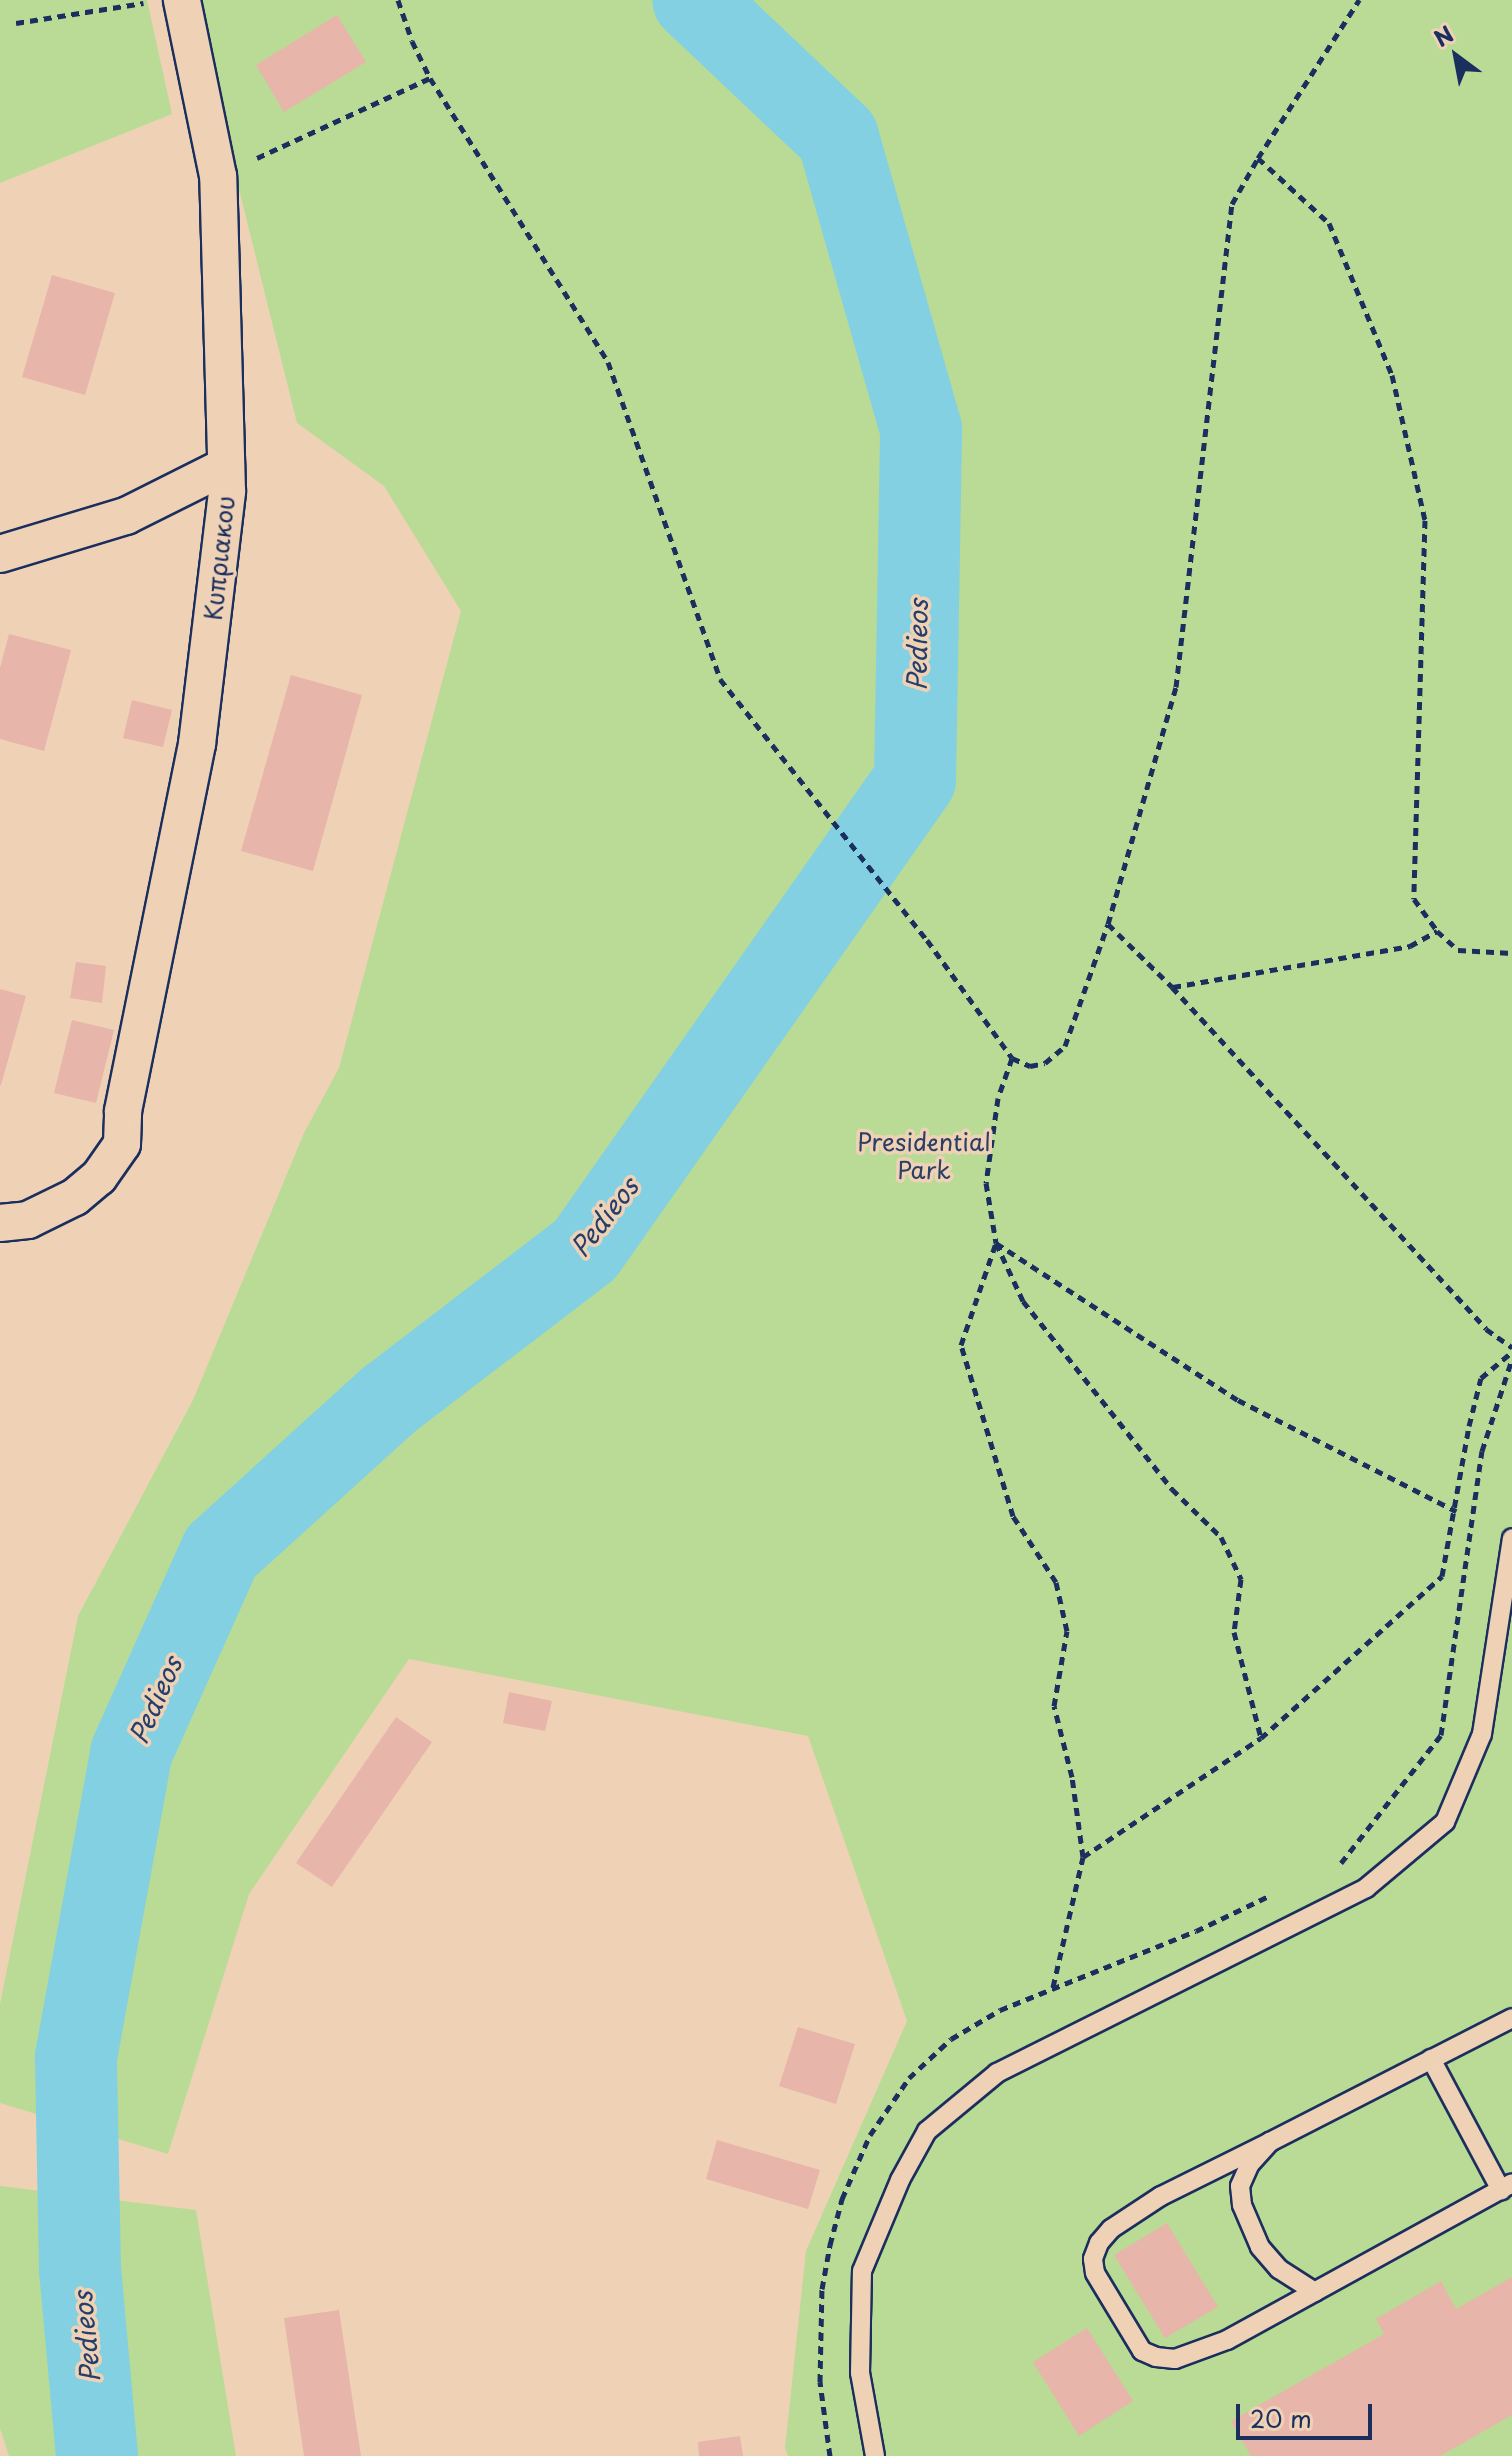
<!DOCTYPE html>
<meta charset="utf-8">
<style>
body{margin:0}
#map{position:relative;width:1512px;height:2456px;overflow:hidden;background:#efd2b6;font-family:"Playpen Sans",sans-serif}
div>[style]{position:absolute}
[style*='--x']{left:calc(var(--x)*1px);top:calc(var(--y)*1px);width:calc(var(--w)*1px);rotate:calc(var(--a)*1deg)}
.green>*{inset:0;background:#b9db95}
.river>*{height:82px;margin:-41px;padding:0 41px;transform-origin:41px;border-radius:41px;background:#83d0e2}
.building>*{inset:0;background:#e7b5a9}
.path>*{height:5px;margin-top:-2.5px;transform-origin:0;background:repeating-linear-gradient(90deg,#1b2f5e 0 8px,transparent 0 14px)}
.roads{filter:drop-shadow(2px 0 #1b2f5e) drop-shadow(-2px 0 #1b2f5e) drop-shadow(0 2px #1b2f5e) drop-shadow(0 -2px #1b2f5e)}
.lane>*{height:18px;margin:-9px;padding:0 9px;transform-origin:9px;border-radius:9px;background:#efd2b6}
.street>*{height:36px;margin:-18px;padding:0 18px;transform-origin:18px;border-radius:18px;background:#efd2b6}
span{translate:-50% -50%;white-space:nowrap;text-align:center;line-height:1.15;-webkit-text-stroke:7px #efd2b6;paint-order:stroke}
.street-label{font-size:24px;color:#1b2f5e}
.park-label{font-size:24px;color:#2b4064}
.water-label{font-size:26px;color:#253f6b;font-style:italic}
.north{position:absolute;left:1416px;top:16px;width:80px;height:80px;-webkit-text-stroke:6px #efd2b6;paint-order:stroke;rotate:328deg;font-size:22px;font-weight:700;line-height:32px;text-align:center;color:#1b2f5e}
.north::after{content:'';display:block;margin:auto;width:28px;height:36px;background:#1b2f5e;clip-path:polygon(50% 0,100% 100%,50% 72%,0 100%)}
.scale{position:absolute;left:1236px;top:2404px;width:136px;height:36px;box-sizing:border-box;border:4px solid #1b2f5e;border-top:0;padding-left:10px;font-size:24px;line-height:28px;white-space:nowrap;color:#1b2f5e;-webkit-text-stroke:6px #efd2b6;paint-order:stroke}
</style>
<div id="map">
<div class="green">
<i style="clip-path:polygon(0 0,147px 0,172px 114px,0 183px)"></i>
<i style="clip-path:polygon(192px 0,1512px 0,1512px 2456px,788px 2456px,785px 2448px,806px 2251px,907px 2021px,808px 1736px,409px 1659px,249px 1894px,168px 2154px,0 2103px,0 2004px,78px 1616px,193px 1400px,304px 1133px,339px 1068px,461px 611px,384px 486px,297px 423px)"></i>
<i style="clip-path:polygon(0 2186px,196px 2210px,236px 2456px,9px 2456px,0 2428px)"></i>
</div>
<div class="river">
<i style="--x:97;--y:2456;--w:187;--a:-95.2"></i>
<i style="--x:80;--y:2270;--w:213;--a:-91.1"></i>
<i style="--x:76;--y:2057;--w:309;--a:-79.7"></i>
<i style="--x:131;--y:1753;--w:220;--a:-65.9"></i>
<i style="--x:221;--y:1552;--w:228;--a:-42.2"></i>
<i style="--x:390;--y:1399;--w:245;--a:-37.4"></i>
<i style="--x:585;--y:1250;--w:574;--a:-54.93"></i>
<i style="--x:915;--y:780;--w:351;--a:-89"></i>
<i style="--x:921;--y:429;--w:304;--a:-105.9"></i>
<i style="--x:838;--y:137;--w:199;--a:-136.6"></i>
</div>
<div class="building">
<i style="clip-path:polygon(337px 15px,366px 62px,284px 112px,256px 65px)"></i>
<i style="clip-path:polygon(52px 275px,115px 293px,85px 395px,22px 377px)"></i>
<i style="clip-path:polygon(9px 634px,71px 650px,44px 751px,0 739px,0 668px)"></i>
<i style="clip-path:polygon(291px 675px,362px 695px,313px 871px,241px 851px)"></i>
<i style="clip-path:polygon(132px 700px,172px 710px,163px 747px,123px 738px)"></i>
<i style="clip-path:polygon(76px 962px,106px 966px,102px 1003px,70px 998px)"></i>
<i style="clip-path:polygon(0 989px,26px 996px,1px 1085px,0 1085px)"></i>
<i style="clip-path:polygon(72px 1020px,114px 1030px,96px 1103px,54px 1093px)"></i>
<i style="clip-path:polygon(509px 1692px,552px 1701px,545px 1731px,503px 1723px)"></i>
<i style="clip-path:polygon(396px 1717px,432px 1742px,332px 1887px,296px 1863px)"></i>
<i style="clip-path:polygon(798px 2027px,855px 2044px,836px 2104px,779px 2086px)"></i>
<i style="clip-path:polygon(717px 2140px,820px 2170px,808px 2209px,706px 2179px)"></i>
<i style="clip-path:polygon(1167px 2223px,1218px 2307px,1165px 2338px,1114px 2255px)"></i>
<i style="clip-path:polygon(1512px 2277px,1512px 2415px,1440px 2456px,1251px 2456px,1231px 2421px,1384px 2334px,1376px 2319px,1441px 2281px,1456px 2309px)"></i>
<i style="clip-path:polygon(339px 2310px,361px 2456px,304px 2456px,284px 2318px)"></i>
<i style="clip-path:polygon(1087px 2328px,1133px 2401px,1079px 2436px,1033px 2362px)"></i>
<i style="clip-path:polygon(740px 2436px,743px 2456px,699px 2456px,698px 2442px)"></i>
</div>
<div class="path">
<i style="--x:398;--y:0;--w:43;--a:71.1"></i>
<i style="--x:412;--y:41;--w:41;--a:64.1"></i>
<i style="--x:430;--y:78;--w:335;--a:57.9"></i>
<i style="--x:608;--y:362;--w:336;--a:70.5"></i>
<i style="--x:720;--y:679;--w:333;--a:51.6"></i>
<i style="--x:927;--y:940;--w:145;--a:54.2"></i>
<i style="--x:1012;--y:1058;--w:20;--a:24"></i>
<i style="--x:1030;--y:1066;--w:15;--a:-11"></i>
<i style="--x:1045;--y:1063;--w:26;--a:-40"></i>
<i style="--x:1065;--y:1046;--w:129;--a:-70.6"></i>
<i style="--x:1108;--y:924;--w:247;--a:-74"></i>
<i style="--x:1176;--y:687;--w:486;--a:-83.4"></i>
<i style="--x:1232;--y:204;--w:53;--a:-60.5"></i>
<i style="--x:1258;--y:158;--w:188;--a:-57.4"></i>
<i style="--x:16;--y:23;--w:129;--a:-8.9"></i>
<i style="--x:257;--y:158;--w:191;--a:-24.8"></i>
<i style="--x:1258;--y:158;--w:96;--a:42.5"></i>
<i style="--x:1329;--y:223;--w:165;--a:67.5"></i>
<i style="--x:1392;--y:375;--w:149;--a:77.2"></i>
<i style="--x:1425;--y:520;--w:379;--a:91.7"></i>
<i style="--x:1414;--y:899;--w:39;--a:54"></i>
<i style="--x:1437;--y:931;--w:28;--a:42"></i>
<i style="--x:1458;--y:950;--w:54;--a:3.2"></i>
<i style="--x:1108;--y:924;--w:90;--a:44.5"></i>
<i style="--x:1172;--y:987;--w:464;--a:47.4"></i>
<i style="--x:1486;--y:1329;--w:32;--a:35"></i>
<i style="--x:1173;--y:987;--w:241;--a:-9.8"></i>
<i style="--x:1410;--y:946;--w:31;--a:-29"></i>
<i style="--x:1012;--y:1058;--w:42;--a:109.3"></i>
<i style="--x:998;--y:1098;--w:86;--a:98"></i>
<i style="--x:986;--y:1183;--w:61;--a:80.5"></i>
<i style="--x:996;--y:1243;--w:288;--a:33"></i>
<i style="--x:1238;--y:1400;--w:245;--a:27"></i>
<i style="--x:1083;--y:1857;--w:81;--a:-97.8"></i>
<i style="--x:1072;--y:1777;--w:73;--a:-104.2"></i>
<i style="--x:1054;--y:1706;--w:76;--a:-80.2"></i>
<i style="--x:1067;--y:1631;--w:50;--a:-102.7"></i>
<i style="--x:1056;--y:1582;--w:79;--a:-123.1"></i>
<i style="--x:1013;--y:1516;--w:179;--a:-106.9"></i>
<i style="--x:961;--y:1345;--w:108;--a:-71.1"></i>
<i style="--x:996;--y:1243;--w:64;--a:65"></i>
<i style="--x:1023;--y:1301;--w:240;--a:51.6"></i>
<i style="--x:1172;--y:1489;--w:69;--a:44.4"></i>
<i style="--x:1221;--y:1537;--w:47;--a:64.5"></i>
<i style="--x:1241;--y:1579;--w:53;--a:97.5"></i>
<i style="--x:1234;--y:1632;--w:109;--a:75.7"></i>
<i style="--x:1341;--y:1863;--w:162;--a:-52"></i>
<i style="--x:1441;--y:1735;--w:287;--a:-81.8"></i>
<i style="--x:1482;--y:1451;--w:97;--a:-71.9"></i>
<i style="--x:1053;--y:1987;--w:133;--a:-77"></i>
<i style="--x:1083;--y:1857;--w:214;--a:-33.8"></i>
<i style="--x:1261;--y:1738;--w:243;--a:-41.8"></i>
<i style="--x:1442;--y:1576;--w:152;--a:-79.8"></i>
<i style="--x:1469;--y:1426;--w:49;--a:-76"></i>
<i style="--x:1481;--y:1378;--w:40;--a:-40"></i>
<i style="--x:830;--y:2456;--w:75;--a:-97.7"></i>
<i style="--x:820;--y:2382;--w:93;--a:-88.8"></i>
<i style="--x:822;--y:2289;--w:45;--a:-79.7"></i>
<i style="--x:830;--y:2245;--w:48;--a:-75.4"></i>
<i style="--x:842;--y:2199;--w:70;--a:-66.4"></i>
<i style="--x:870;--y:2135;--w:69;--a:-55.6"></i>
<i style="--x:909;--y:2078;--w:57;--a:-42.9"></i>
<i style="--x:951;--y:2039;--w:57;--a:-30.6"></i>
<i style="--x:1000;--y:2010;--w:211;--a:-22"></i>
<i style="--x:1196;--y:1931;--w:79;--a:-25.6"></i>
</div>
<div class="roads">
<div class="lane">
<i style="--x:1431;--y:2059;--w:149;--a:61.9"></i>
<i style="--x:1270;--y:2142;--w:122;--a:153.6"></i>
<i style="--x:1161;--y:2196;--w:60;--a:146.6"></i>
<i style="--x:1111;--y:2229;--w:18;--a:131"></i>
<i style="--x:1099;--y:2243;--w:17;--a:111"></i>
<i style="--x:1093;--y:2259;--w:14;--a:82"></i>
<i style="--x:1095;--y:2273;--w:91;--a:58.9"></i>
<i style="--x:1142;--y:2351;--w:15;--a:23"></i>
<i style="--x:1156;--y:2357;--w:19;--a:6"></i>
<i style="--x:1175;--y:2359;--w:55;--a:-20.1"></i>
<i style="--x:1227;--y:2340;--w:325;--a:-28.8"></i>
<i style="--x:1315;--y:2292;--w:43;--a:-147.4"></i>
<i style="--x:1279;--y:2269;--w:29;--a:-131"></i>
<i style="--x:1260;--y:2247;--w:46;--a:-113.2"></i>
<i style="--x:1242;--y:2205;--w:19;--a:-96"></i>
<i style="--x:1240;--y:2186;--w:24;--a:-66"></i>
<i style="--x:1250;--y:2164;--w:30;--a:-48"></i>
<i style="--x:1270;--y:2142;--w:272;--a:-27.1"></i>
<i style="--x:875;--y:2456;--w:84;--a:-100.2"></i>
<i style="--x:860;--y:2373;--w:102;--a:-88.9"></i>
<i style="--x:862;--y:2271;--w:99;--a:-67.3"></i>
<i style="--x:900;--y:2180;--w:56;--a:-61.1"></i>
<i style="--x:927;--y:2131;--w:91;--a:-39.6"></i>
<i style="--x:997;--y:2073;--w:413;--a:-26.6"></i>
<i style="--x:1366;--y:1888;--w:103;--a:-39.9"></i>
<i style="--x:1445;--y:1822;--w:95;--a:-67.2"></i>
<i style="--x:1482;--y:1734;--w:198;--a:-81.3"></i>
</div>
<div class="street">
<i style="--x:0;--y:554;--w:132;--a:-16.8"></i>
<i style="--x:126;--y:516;--w:112;--a:-26.6"></i>
<i style="--x:0;--y:1223;--w:28;--a:-6"></i>
<i style="--x:28;--y:1220;--w:52;--a:-26.1"></i>
<i style="--x:75;--y:1197;--w:31;--a:-40"></i>
<i style="--x:99;--y:1177;--w:40;--a:-55.1"></i>
<i style="--x:122;--y:1144;--w:33;--a:-88"></i>
<i style="--x:123;--y:1111;--w:374;--a:-78.6"></i>
<i style="--x:197;--y:744;--w:255;--a:-83.2"></i>
<i style="--x:227;--y:491;--w:315;--a:-91.6"></i>
<i style="--x:218;--y:176;--w:180;--a:-101.6"></i>
</div>
</div>
<div class="street-label">
<span style="left:219px;top:558px;rotate:-84deg">Κυπριακου</span>
</div>
<div class="park-label">
<span style="left:924px;top:1156px">Presidential<br>Park</span>
</div>
<div class="water-label">
<span style="left:917px;top:645px;rotate:-89deg">Pedieos</span>
<span style="left:604px;top:1217px;rotate:-52deg">Pedieos</span>
<span style="left:155px;top:1700px;rotate:-66deg">Pedieos</span>
<span style="left:86px;top:2337px;rotate:-95deg">Pedieos</span>
</div>
<div class="north">N</div>
<div class="scale">20 m</div>
</div>
